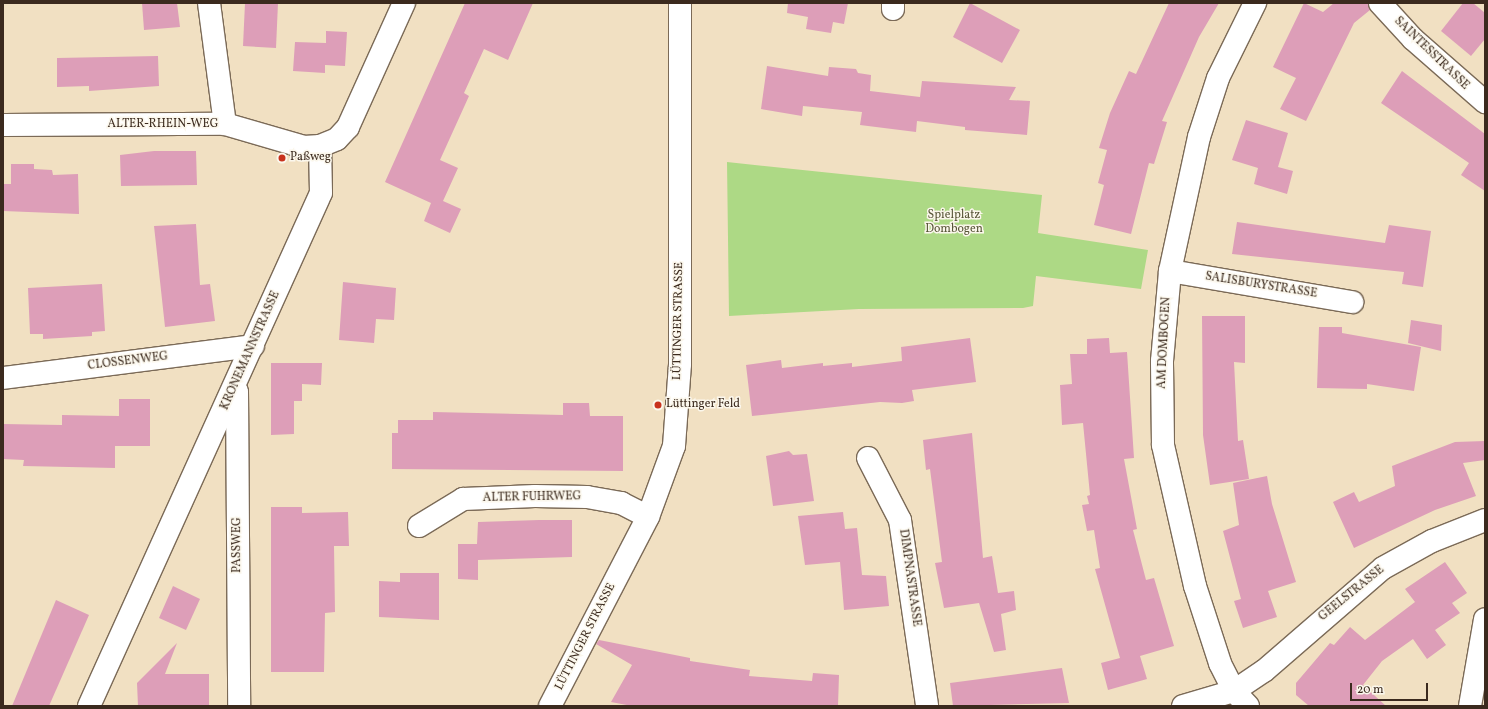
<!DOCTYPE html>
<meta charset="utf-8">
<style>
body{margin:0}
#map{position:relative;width:1488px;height:709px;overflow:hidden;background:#f1e0c2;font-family:Vollkorn,serif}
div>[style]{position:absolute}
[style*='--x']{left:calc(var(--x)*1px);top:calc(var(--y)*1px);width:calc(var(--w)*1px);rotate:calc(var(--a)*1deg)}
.green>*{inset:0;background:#add985}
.building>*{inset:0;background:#dd9eb8}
.roads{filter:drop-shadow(1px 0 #7b6a57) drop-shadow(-1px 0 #7b6a57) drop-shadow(0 1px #7b6a57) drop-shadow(0 -1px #7b6a57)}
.street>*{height:22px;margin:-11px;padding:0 11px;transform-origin:11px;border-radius:11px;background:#fff}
.dots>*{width:11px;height:11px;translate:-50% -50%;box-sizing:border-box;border:2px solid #fbf7ec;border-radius:50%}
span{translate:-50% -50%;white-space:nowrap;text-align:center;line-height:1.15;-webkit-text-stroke:3px #fbf7ec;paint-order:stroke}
.street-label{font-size:12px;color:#3b2a1e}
.poi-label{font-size:12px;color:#3b2a1e}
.left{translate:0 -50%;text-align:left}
.park-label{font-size:12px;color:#585638}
.frame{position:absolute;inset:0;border:4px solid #3b2a1e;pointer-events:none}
.scale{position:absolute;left:1350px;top:683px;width:78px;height:18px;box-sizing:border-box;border:2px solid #3b2a1e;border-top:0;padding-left:5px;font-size:12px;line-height:14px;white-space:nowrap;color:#3b2a1e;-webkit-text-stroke:3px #fbf7ec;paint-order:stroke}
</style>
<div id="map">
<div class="green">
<i style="clip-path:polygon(727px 162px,1042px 195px,1038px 233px,1148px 250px,1141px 289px,1036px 276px,1033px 306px,1023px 308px,859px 309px,729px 316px)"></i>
</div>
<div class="building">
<i style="clip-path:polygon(142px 3px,177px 3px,180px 27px,144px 30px)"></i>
<i style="clip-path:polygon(245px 3px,278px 3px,276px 48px,243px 46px)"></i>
<i style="clip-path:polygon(465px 3px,533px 3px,508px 60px,484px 49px,464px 93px,469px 96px,440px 160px,458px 168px,443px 201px,461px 209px,450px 233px,424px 221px,431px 203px,385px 182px)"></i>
<i style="clip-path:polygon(788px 3px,848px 3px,844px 24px,833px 22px,831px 33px,806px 29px,808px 17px,787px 13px)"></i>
<i style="clip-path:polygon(970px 3px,1020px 30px,1002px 63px,953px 37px)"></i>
<i style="clip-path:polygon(1169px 3px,1219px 3px,1199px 37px,1162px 121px,1167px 122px,1154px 164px,1149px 163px,1131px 234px,1094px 225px,1104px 185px,1098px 183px,1107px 150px,1099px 148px,1110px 113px,1129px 71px,1136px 74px)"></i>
<i style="clip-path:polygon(1304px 3px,1323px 12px,1334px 3px,1368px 3px,1370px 10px,1354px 23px,1306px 121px,1280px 109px,1296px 78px,1273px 67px)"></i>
<i style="clip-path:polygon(1463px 3px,1473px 3px,1485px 13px,1485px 39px,1471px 56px,1441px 31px)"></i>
<i style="clip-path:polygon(326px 31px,347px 32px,345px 66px,325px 65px,325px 73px,293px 71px,295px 42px,326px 43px)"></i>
<i style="clip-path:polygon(158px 56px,159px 86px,89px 91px,89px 86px,57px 87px,57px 58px)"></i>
<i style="clip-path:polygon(767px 66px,828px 76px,829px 67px,856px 69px,858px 73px,871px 75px,870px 91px,920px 97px,922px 81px,1016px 87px,1009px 100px,1030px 101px,1027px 135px,965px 130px,965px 127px,917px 121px,916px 132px,860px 125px,862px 112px,803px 106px,802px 116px,761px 109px)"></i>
<i style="clip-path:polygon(1402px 71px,1485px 134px,1485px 191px,1461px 175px,1469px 163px,1381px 103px)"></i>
<i style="clip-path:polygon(1246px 120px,1288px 133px,1278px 167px,1293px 171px,1287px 194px,1254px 184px,1258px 168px,1232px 160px)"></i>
<i style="clip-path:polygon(154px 151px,196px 151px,197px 185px,121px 186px,120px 155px)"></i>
<i style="clip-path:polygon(11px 164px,34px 164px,34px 169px,52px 170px,53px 175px,78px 174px,79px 214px,3px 211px,3px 184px,11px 184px)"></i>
<i style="clip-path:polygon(1237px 222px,1385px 243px,1389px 225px,1431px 231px,1423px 287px,1402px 284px,1404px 272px,1232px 254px)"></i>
<i style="clip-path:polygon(196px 224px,200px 285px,210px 284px,215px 321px,165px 327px,154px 226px)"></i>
<i style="clip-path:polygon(343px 282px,396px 288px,394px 320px,376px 319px,374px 343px,339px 340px)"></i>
<i style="clip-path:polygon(102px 284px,105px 331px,92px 332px,92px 336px,43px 339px,43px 334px,30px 334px,28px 288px)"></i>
<i style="clip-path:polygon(1202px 316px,1245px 316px,1245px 363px,1234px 362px,1238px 441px,1243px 440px,1249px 479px,1210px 485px,1203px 435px)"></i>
<i style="clip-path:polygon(1411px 320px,1442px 325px,1441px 351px,1408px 343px)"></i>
<i style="clip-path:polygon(1319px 327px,1342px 327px,1342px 333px,1421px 347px,1414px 391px,1367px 384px,1367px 389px,1317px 388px)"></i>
<i style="clip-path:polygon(970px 338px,976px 382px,912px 390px,914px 401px,902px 403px,880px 402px,752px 416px,746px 365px,781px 360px,782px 368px,823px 363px,823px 366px,852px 363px,852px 367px,902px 361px,901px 347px)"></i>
<i style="clip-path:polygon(1109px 338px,1110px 353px,1127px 352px,1134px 458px,1124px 459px,1137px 529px,1133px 530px,1146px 580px,1154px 578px,1174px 646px,1140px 656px,1147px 679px,1108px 690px,1101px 663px,1120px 658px,1095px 569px,1100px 568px,1094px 530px,1087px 531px,1082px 505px,1089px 504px,1087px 496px,1090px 495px,1083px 423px,1062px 425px,1060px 385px,1072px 384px,1070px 354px,1087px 354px,1087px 339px)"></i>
<i style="clip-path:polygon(271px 363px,322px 363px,321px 385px,302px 384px,302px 401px,294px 401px,294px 434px,271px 435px)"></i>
<i style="clip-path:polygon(119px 399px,150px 399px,150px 446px,115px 446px,115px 468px,23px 466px,24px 460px,3px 459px,3px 424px,62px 425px,62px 415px,119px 416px)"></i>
<i style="clip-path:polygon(563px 403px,589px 403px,590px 416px,623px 416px,623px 471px,392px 469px,392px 433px,398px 433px,398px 420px,433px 420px,433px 412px,563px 415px)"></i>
<i style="clip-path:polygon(972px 433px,983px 558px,992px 556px,998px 593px,1014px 591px,1016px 610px,1001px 614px,1006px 650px,994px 652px,979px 603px,944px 608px,935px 563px,942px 562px,930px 469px,926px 470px,923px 440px)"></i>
<i style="clip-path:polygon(1485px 441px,1485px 460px,1463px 463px,1476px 496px,1435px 510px,1354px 548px,1333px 502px,1354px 492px,1359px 502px,1395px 486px,1392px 466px,1455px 442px)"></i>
<i style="clip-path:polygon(789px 451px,793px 455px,807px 454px,814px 501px,773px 506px,766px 456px)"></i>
<i style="clip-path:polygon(1267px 476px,1272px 504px,1296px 582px,1268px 591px,1277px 617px,1243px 628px,1234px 601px,1241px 599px,1223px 531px,1239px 525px,1233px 483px)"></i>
<i style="clip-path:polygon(271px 507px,302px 507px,302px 513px,348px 512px,349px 546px,334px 546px,335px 612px,325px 613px,324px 672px,271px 672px)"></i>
<i style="clip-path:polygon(843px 512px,845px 529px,857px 528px,862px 575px,886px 576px,889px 606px,844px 610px,840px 562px,805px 565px,798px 516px)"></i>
<i style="clip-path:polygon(539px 520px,572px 520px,572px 557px,478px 560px,478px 580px,458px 579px,458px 544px,477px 544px,478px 522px)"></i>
<i style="clip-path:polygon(1445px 562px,1467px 593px,1452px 603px,1460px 613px,1435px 630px,1446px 645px,1427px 659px,1413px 639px,1382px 661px,1363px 685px,1386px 706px,1309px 706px,1296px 695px,1296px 683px,1330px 643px,1334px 645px,1350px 627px,1365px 640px,1415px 602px,1405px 589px)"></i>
<i style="clip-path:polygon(400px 573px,439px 573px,439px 620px,379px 617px,379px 581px,400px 582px)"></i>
<i style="clip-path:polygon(173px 586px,200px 599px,186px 630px,159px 618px)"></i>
<i style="clip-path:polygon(56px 600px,89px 615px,49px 706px,12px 706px)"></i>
<i style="clip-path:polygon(599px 640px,690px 658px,690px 661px,750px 670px,749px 676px,812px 681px,813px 673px,839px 675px,838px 706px,632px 706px,611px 702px,632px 665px,596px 644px)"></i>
<i style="clip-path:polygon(177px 643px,165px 674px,209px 674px,209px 705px,138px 706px,137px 683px)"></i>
<i style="clip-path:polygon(1062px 668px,1069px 703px,953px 706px,950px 683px)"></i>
</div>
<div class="roads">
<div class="street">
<i style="--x:209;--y:3;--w:122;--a:82.5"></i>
<i style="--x:893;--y:3;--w:6;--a:90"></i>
<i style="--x:1380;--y:3;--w:49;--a:47.5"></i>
<i style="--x:1413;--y:39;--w:96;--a:41.2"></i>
<i style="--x:3;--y:125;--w:222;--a:-0.3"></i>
<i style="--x:225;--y:124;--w:82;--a:16.2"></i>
<i style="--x:304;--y:147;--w:16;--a:-4"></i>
<i style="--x:320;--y:146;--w:18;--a:-22"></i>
<i style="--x:337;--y:139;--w:16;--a:-47"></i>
<i style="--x:348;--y:127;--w:136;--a:-65.7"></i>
<i style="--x:1170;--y:271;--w:185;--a:9.7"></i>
<i style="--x:3;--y:378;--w:252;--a:-7.3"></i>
<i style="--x:237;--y:391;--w:315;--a:89.6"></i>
<i style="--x:868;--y:458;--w:70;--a:62.7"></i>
<i style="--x:900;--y:520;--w:188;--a:81.7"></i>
<i style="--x:419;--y:526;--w:52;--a:-31.5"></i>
<i style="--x:463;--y:499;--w:72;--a:-2.4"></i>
<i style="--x:535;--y:496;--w:52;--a:1.1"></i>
<i style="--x:587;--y:497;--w:35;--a:10"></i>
<i style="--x:621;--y:503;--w:30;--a:27"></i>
<i style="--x:89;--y:706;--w:563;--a:-65.67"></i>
<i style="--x:321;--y:193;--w:47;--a:-91.2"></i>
<i style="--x:550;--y:706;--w:213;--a:-62.6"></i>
<i style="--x:648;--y:517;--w:76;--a:-69.9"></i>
<i style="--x:674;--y:446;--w:82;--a:-85.8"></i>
<i style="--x:680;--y:364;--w:361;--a:-90"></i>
<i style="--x:1183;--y:706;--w:53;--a:-16.4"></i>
<i style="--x:1234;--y:691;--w:36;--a:-34"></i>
<i style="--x:1264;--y:671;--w:157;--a:-40.9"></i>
<i style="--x:1383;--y:568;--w:56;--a:-28.9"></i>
<i style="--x:1432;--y:541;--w:57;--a:-21.6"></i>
<i style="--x:1248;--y:706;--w:21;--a:-133"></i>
<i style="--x:1234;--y:691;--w:31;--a:-117"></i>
<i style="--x:1220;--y:663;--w:81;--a:-108"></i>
<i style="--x:1195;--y:586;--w:145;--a:-102.8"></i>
<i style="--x:1163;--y:445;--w:84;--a:-90.7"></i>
<i style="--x:1162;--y:361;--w:90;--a:-84.9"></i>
<i style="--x:1170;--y:271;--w:137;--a:-77.8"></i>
<i style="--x:1199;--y:137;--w:62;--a:-72.1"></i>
<i style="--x:1218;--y:78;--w:84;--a:-63.7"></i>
<i style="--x:1470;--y:706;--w:88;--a:-80.2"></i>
</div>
</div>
<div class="dots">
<i style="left:282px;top:158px;background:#c8321e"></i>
<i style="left:658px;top:405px;background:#c8321e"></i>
</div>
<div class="street-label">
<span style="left:1431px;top:54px;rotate:44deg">SAINTESSTRASSE</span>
<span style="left:163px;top:125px">ALTER-RHEIN-WEG</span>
<span style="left:1261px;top:286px;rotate:9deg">SALISBURYSTRASSE</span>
<span style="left:679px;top:321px;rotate:-89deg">LÜTTINGER STRASSE</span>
<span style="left:1165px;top:343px;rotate:-87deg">AM DOMBOGEN</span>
<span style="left:251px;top:351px;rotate:-66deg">KRONEMANNSTRASSE</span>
<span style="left:128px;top:362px;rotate:-7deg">CLOSSENWEG</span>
<span style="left:532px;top:498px;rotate:-1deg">ALTER FUHRWEG</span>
<span style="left:238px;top:545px;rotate:-90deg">PASSWEG</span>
<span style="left:909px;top:578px;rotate:82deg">DIMPNASTRASSE</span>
<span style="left:1352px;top:594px;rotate:-39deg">GEELSTRASSE</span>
<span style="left:586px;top:637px;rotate:-63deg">LÜTTINGER STRASSE</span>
</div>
<div class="poi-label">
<span class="left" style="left:290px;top:158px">Paßweg</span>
<span class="left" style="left:666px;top:405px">Lüttinger Feld</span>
</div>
<div class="park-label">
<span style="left:954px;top:223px">Spielplatz<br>Dombogen</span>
</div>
<div class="frame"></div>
<div class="scale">20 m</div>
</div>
